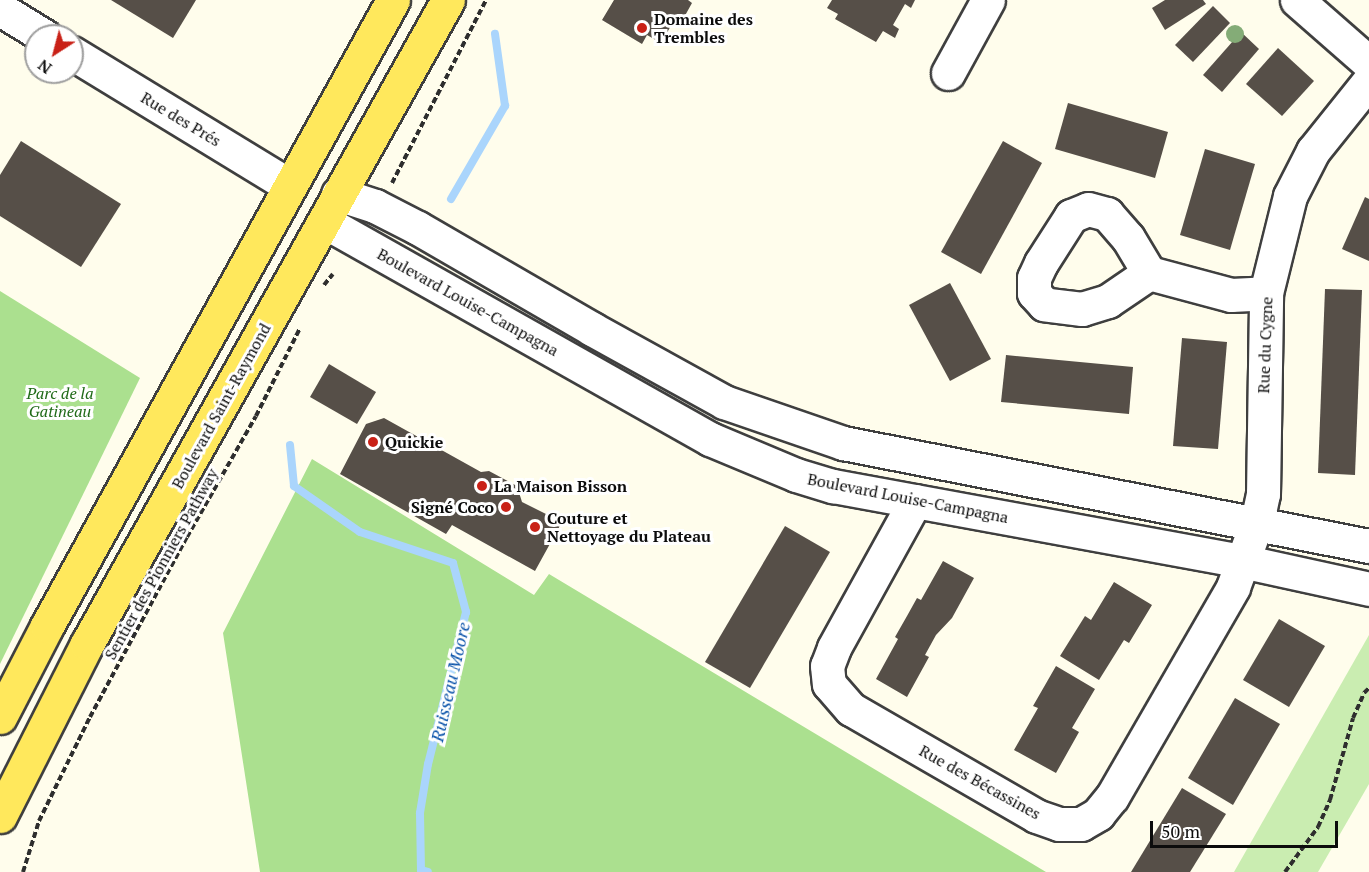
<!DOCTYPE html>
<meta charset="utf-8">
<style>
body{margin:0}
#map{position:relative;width:1369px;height:872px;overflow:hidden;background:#fffdec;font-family:"PT Serif",serif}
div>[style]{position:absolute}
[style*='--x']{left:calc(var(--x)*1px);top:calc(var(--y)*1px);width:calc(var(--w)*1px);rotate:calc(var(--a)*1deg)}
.green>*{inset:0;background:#caedb1}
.forest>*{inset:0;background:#abe08f}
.stream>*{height:8px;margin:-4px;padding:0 4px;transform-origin:4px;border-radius:4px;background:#aad5fc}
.building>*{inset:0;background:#564f48}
.path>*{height:4px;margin-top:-2px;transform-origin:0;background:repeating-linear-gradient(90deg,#2e2e2e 0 6px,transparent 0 9px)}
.roads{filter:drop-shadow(2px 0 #3f3f3f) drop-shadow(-2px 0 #3f3f3f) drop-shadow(0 2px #3f3f3f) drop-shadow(0 -2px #3f3f3f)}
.minor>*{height:33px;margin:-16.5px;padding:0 16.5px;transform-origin:16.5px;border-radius:16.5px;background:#fff}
.major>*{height:33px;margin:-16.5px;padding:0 16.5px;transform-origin:16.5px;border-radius:16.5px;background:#ffe85c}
.trees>*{width:18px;height:18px;margin:-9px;border-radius:50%;background:#84ac77}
.dots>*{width:16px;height:16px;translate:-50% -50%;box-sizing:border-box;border:3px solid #fff;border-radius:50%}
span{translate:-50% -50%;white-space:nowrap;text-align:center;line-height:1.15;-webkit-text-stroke:6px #fff;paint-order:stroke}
.poi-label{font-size:16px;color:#0c0c0c;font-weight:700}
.left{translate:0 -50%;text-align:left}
.right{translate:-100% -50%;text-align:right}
.street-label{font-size:16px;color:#0c0c0c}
.park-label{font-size:16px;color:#1f6a17;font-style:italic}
.water-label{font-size:18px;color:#0a53aa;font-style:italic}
.north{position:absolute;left:24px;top:24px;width:60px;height:60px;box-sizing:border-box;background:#fff;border:2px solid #9e9e9e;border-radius:50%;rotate:216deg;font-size:16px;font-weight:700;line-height:24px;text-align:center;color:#0c0c0c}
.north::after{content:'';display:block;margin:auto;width:21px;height:27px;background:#c92117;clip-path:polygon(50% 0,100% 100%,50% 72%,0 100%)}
.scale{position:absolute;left:1150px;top:821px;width:188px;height:27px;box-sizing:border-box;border:3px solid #0c0c0c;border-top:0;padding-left:8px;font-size:18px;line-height:21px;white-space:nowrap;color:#0c0c0c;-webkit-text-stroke:4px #fff;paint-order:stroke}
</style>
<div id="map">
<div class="green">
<i style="clip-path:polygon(1369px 635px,1369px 784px,1318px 872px,1234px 872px)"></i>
</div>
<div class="forest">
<i style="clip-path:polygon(0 291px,140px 378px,0 664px)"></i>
<i style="clip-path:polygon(312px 459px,534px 595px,549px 574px,1046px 872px,260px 872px,223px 633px)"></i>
</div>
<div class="stream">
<i style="--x:451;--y:199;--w:108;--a:-59.9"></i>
<i style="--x:505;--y:106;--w:73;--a:-97.9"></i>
<i style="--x:290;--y:445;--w:41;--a:84.4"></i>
<i style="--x:294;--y:486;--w:80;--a:34.9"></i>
<i style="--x:360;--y:532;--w:98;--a:18.4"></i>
<i style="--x:453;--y:563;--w:51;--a:75.1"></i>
<i style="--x:466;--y:612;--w:157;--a:104"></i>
<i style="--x:428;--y:764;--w:50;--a:99.3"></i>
<i style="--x:420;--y:813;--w:57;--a:89"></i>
<i style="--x:421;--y:870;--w:7;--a:16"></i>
</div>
<div class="building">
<i style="clip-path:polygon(111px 0,196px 0,173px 38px)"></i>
<i style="clip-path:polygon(614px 0,688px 0,692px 3px,682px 21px,676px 17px,661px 43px,647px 35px,642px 44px,602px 20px)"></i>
<i style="clip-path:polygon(832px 0,915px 0,911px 8px,905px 4px,893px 25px,899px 29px,895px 38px,883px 31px,876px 42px,835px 19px,838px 14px,827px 8px)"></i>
<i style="clip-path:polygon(1165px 0,1203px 0,1206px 4px,1165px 30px,1152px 8px)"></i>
<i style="clip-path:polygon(1213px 6px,1230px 23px,1193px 62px,1175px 45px)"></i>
<i style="clip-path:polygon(1241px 32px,1259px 49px,1222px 92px,1203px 75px)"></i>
<i style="clip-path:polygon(1278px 48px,1314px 81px,1282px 116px,1246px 84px)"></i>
<i style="clip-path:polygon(1068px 103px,1168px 132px,1155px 178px,1055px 149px)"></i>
<i style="clip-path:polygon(21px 141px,121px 204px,81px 267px,0 216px,0 175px)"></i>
<i style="clip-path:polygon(1003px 141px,1042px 163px,981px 274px,941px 252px)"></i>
<i style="clip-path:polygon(1205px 149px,1255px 164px,1230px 250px,1180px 235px)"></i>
<i style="clip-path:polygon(1365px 197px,1369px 199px,1369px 261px,1342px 249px)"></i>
<i style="clip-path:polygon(950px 283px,991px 359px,950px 381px,909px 305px)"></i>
<i style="clip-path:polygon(1325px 289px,1362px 290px,1355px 475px,1318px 473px)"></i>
<i style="clip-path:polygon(1182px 338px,1227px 342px,1218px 449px,1173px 446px)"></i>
<i style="clip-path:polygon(1006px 355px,1133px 367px,1129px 414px,1001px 402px)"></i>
<i style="clip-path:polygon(329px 364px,376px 392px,357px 424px,310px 397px)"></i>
<i style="clip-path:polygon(384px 418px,481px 472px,489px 471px,517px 486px,522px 502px,562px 522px,535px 571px,452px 525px,446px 534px,340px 474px,366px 424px)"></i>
<i style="clip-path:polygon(785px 526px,830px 552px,750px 688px,705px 662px)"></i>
<i style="clip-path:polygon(943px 561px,974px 578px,952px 618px,936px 635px,925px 655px,929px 657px,907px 697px,876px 679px,898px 639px,895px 637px,907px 616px,917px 598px,921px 600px)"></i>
<i style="clip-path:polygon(1114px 582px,1152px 605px,1129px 643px,1124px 640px,1099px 680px,1060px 656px,1085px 616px,1091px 620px)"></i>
<i style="clip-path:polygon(1279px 619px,1325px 646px,1289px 707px,1243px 680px)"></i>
<i style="clip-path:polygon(1056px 666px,1095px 689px,1072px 728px,1079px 732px,1056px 773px,1014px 750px,1038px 708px,1033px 706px)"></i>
<i style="clip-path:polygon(1235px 698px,1280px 724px,1233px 805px,1188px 778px)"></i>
<i style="clip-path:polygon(1182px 788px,1226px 814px,1190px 872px,1131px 872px)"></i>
</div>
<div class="path">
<i style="--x:392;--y:183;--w:206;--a:-62.8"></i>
<i style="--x:324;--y:285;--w:14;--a:-51"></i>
<i style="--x:23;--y:872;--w:53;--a:-72.6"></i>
<i style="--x:39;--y:821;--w:116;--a:-63.9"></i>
<i style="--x:90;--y:717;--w:204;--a:-61.7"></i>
<i style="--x:187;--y:537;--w:139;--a:-60.3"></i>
<i style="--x:256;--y:416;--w:98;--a:-63.4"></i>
<i style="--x:1285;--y:872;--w:56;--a:-53.7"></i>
<i style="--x:1318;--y:827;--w:30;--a:-66"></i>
<i style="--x:1330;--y:800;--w:85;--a:-74.3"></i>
<i style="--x:1353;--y:718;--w:27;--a:-66"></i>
<i style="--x:1364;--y:693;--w:7;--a:-45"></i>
</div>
<div class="roads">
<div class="minor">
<i style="--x:1297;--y:0;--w:96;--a:41.2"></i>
<i style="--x:0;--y:9;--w:52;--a:31.5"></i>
<i style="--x:72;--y:53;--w:255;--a:31.4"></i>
<i style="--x:948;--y:73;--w:83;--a:-61.3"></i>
<i style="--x:338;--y:194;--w:39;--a:18"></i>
<i style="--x:375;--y:206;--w:48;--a:27.1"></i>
<i style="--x:418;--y:228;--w:201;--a:30.1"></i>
<i style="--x:592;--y:329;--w:151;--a:28.9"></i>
<i style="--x:724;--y:402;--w:126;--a:19"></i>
<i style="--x:843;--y:443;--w:536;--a:11.08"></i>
<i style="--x:325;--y:222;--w:442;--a:29.4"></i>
<i style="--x:710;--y:439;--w:93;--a:22.7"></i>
<i style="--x:796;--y:475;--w:39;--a:17"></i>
<i style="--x:833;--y:486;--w:415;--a:10.4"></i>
<i style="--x:1241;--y:561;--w:131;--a:12.3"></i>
<i style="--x:1149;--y:273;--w:50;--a:145.7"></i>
<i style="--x:1108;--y:301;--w:27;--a:163"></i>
<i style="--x:1082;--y:309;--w:38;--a:-173"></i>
<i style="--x:1044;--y:304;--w:15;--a:-132"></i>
<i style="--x:1034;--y:293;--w:15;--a:-90"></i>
<i style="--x:1034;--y:278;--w:17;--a:-65"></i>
<i style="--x:1041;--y:263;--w:56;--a:-57.4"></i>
<i style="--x:1071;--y:216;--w:18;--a:-22"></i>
<i style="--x:1088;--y:209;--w:20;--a:15"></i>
<i style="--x:1107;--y:214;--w:32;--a:49"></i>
<i style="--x:1128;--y:238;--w:41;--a:59"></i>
<i style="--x:1149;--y:273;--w:85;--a:15"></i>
<i style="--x:1231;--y:295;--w:35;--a:-3"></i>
<i style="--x:915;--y:501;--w:168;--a:118.9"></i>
<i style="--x:834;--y:648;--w:19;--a:111"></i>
<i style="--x:827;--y:666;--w:18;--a:84"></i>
<i style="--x:829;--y:684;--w:33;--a:49"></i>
<i style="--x:851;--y:709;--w:214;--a:30"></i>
<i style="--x:1036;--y:816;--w:24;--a:19"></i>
<i style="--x:1059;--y:824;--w:22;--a:0"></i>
<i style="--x:1081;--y:824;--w:20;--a:-30"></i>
<i style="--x:1098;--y:814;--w:22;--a:-51"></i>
<i style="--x:1112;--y:797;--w:242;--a:-60"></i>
<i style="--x:1233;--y:587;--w:69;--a:-69.7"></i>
<i style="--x:1257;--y:522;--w:29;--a:-78"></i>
<i style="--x:1263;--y:494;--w:201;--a:-89.1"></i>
<i style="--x:1266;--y:293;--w:100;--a:-76.1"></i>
<i style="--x:1290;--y:196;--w:51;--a:-62.9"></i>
<i style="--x:1313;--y:151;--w:90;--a:-51.3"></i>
</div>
<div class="major">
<i style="--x:0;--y:717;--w:102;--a:-62.7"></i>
<i style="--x:47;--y:626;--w:715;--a:-61.07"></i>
<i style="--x:0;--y:816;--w:193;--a:-63.2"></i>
<i style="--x:87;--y:644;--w:738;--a:-60.73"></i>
</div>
</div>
<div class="trees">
<i style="left:1235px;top:34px"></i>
</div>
<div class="dots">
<i style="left:642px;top:28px;background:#c92117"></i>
<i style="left:373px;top:442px;background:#c92117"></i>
<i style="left:482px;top:486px;background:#c92117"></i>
<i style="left:506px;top:507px;background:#c92117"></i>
<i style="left:535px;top:527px;background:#c92117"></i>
</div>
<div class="poi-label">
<span class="left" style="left:654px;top:28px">Domaine des<br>Trembles</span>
<span class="left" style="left:385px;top:442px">Quickie</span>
<span class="left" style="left:494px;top:486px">La Maison Bisson</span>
<span class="right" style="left:494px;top:507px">Signé Coco</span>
<span class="left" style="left:547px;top:527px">Couture et<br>Nettoyage du Plateau</span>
</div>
<div class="street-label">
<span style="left:181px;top:119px;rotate:31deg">Rue des Prés</span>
<span style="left:468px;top:302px;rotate:29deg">Boulevard Louise-Campagna</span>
<span style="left:1265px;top:345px;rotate:-88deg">Rue du Cygne</span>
<span style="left:221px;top:406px;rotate:-61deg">Boulevard Saint-Raymond</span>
<span style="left:908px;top:498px;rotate:11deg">Boulevard Louise-Campagna</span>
<span style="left:161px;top:564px;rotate:-61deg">Sentier des Pionniers Pathway</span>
<span style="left:980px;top:782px;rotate:29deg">Rue des Bécassines</span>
</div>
<div class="park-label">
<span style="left:60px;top:402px">Parc de la<br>Gatineau</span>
</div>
<div class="water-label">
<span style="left:450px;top:682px;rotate:-77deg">Ruisseau Moore</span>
</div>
<div class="north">N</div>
<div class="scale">50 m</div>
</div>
